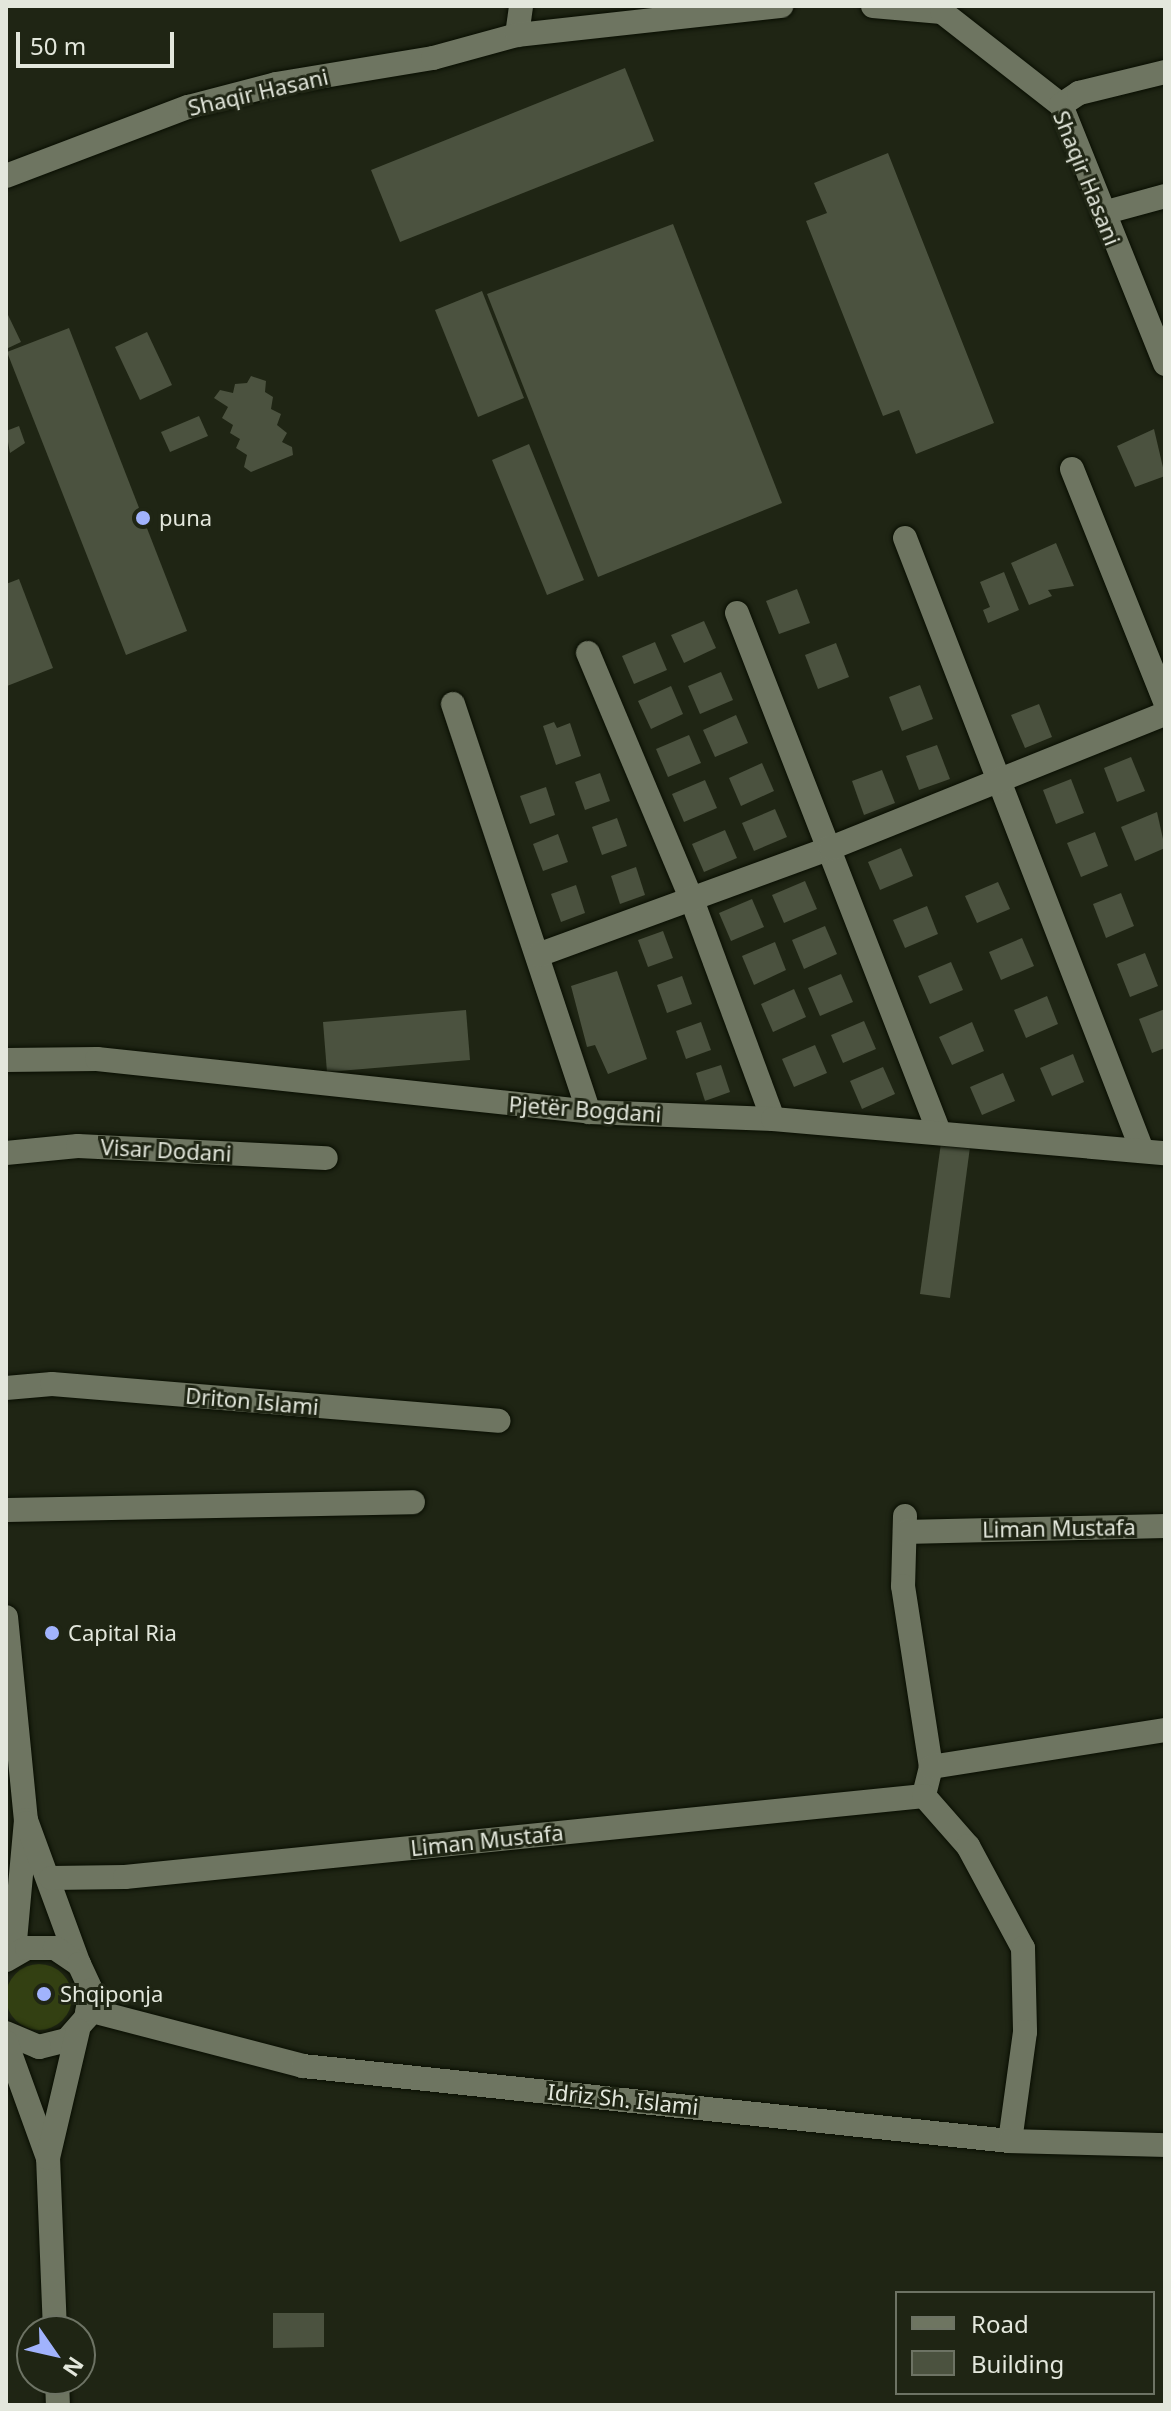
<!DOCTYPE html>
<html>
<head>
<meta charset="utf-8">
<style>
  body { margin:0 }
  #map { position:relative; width:1171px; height:2411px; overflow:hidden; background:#1f2514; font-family:"Noto Sans",sans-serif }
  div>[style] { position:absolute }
  .green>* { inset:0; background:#334012 }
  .round { border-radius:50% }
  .building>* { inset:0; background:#4b523f }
  .roads { filter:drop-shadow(0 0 2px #090e02) drop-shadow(0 0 2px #090e02) }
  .minor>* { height:24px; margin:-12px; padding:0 12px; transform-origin:12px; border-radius:12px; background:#6e7561 }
  .dots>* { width:22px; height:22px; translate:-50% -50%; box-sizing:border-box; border:4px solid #1f2514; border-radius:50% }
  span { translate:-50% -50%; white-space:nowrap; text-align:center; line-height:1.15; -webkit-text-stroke:6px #1f2514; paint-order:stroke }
  .street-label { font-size:22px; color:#e3e7dc }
  .poi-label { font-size:22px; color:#e3e7dc }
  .left { translate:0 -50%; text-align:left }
  .frame { position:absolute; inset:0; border:8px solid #e3e7dc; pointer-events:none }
  .legend { position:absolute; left:895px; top:2291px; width:260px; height:104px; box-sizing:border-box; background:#1f2514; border:2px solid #6d7364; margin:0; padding:10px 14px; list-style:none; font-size:24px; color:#e3e7dc }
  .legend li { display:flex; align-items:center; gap:16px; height:40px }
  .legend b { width:40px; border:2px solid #6d7364 }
  .north { position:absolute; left:16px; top:2315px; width:80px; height:80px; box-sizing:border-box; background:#1f2514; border:2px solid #6d7364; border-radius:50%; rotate:124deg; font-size:22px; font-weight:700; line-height:32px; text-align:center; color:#e3e7dc }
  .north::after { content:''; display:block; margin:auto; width:28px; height:36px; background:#a1b3fd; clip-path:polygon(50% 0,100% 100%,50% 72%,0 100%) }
  .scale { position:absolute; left:16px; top:32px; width:158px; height:36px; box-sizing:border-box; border:4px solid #e3e7dc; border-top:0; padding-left:10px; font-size:24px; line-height:28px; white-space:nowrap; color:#e3e7dc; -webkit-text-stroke:6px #1f2514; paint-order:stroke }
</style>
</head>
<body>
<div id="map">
  <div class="green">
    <div class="round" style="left:6px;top:1964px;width:66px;height:66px"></div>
  </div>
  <div class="building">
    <div style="clip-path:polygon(625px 68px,654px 141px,400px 242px,371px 170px)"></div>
    <div style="clip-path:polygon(888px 153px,994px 423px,916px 454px,899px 410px,883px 416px,806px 221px,827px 213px,814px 183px)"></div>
    <div style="clip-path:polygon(673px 224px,782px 503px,598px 577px,487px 294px)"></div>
    <div style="clip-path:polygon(482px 291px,524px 398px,478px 417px,435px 310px)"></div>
    <div style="clip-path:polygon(8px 315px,21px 342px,6px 349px,6px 316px)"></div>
    <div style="clip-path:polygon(69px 328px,187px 631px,126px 655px,7px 352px)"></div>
    <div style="clip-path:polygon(147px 332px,172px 385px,140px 400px,115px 347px)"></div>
    <div style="clip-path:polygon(251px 376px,266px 381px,265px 392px,273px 397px,271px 409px,281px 414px,277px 425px,287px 433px,282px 442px,292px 447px,293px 455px,251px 472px,244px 467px,247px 455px,236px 448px,240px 439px,230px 433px,233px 425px,222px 418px,228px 407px,214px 398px,220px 390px,233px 393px,235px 384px,247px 383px)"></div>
    <div style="clip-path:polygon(199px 416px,208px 436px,170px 452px,161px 432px)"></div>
    <div style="clip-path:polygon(19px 426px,25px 443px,10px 453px,6px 431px)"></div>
    <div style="clip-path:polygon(1154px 429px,1165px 476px,1135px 487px,1117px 446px)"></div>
    <div style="clip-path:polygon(529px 444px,584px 580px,547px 595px,492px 460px)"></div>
    <div style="clip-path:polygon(1056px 543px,1074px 586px,1048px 590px,1052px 596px,1029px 605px,1011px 563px)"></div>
    <div style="clip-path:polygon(1004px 572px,1019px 610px,988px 623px,983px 610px,990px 607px,980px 582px)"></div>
    <div style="clip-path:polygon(19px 579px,53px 668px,7px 686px,6px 584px)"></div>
    <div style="clip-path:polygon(797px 589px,810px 623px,779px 634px,766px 601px)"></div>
    <div style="clip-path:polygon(704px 621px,716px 648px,684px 663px,671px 635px)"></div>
    <div style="clip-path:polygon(655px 642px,667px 670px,634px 684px,622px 656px)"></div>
    <div style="clip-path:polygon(836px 643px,849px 677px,818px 689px,805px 655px)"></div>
    <div style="clip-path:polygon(721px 672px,733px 700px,700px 714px,688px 686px)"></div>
    <div style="clip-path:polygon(920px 685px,933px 719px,902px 731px,889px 697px)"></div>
    <div style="clip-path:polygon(671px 686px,683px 714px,651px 729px,638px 701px)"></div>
    <div style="clip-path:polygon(1039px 704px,1052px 737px,1025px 748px,1011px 715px)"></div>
    <div style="clip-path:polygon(736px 715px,748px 743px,715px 757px,703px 730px)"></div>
    <div style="clip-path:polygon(554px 722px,557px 728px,570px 723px,581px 756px,556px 765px,543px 726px)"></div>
    <div style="clip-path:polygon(689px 735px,701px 763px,668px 777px,656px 749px)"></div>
    <div style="clip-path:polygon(937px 745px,950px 779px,919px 790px,906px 756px)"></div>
    <div style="clip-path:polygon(1131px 757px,1145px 791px,1117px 802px,1104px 768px)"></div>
    <div style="clip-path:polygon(762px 763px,774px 791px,741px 806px,729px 778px)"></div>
    <div style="clip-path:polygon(882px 770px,895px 803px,864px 815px,852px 781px)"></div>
    <div style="clip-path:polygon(600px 773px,610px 801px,585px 810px,575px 782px)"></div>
    <div style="clip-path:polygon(1071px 779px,1084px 813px,1056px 824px,1043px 790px)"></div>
    <div style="clip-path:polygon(705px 780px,717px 808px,684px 822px,672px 794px)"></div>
    <div style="clip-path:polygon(546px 787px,555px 815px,530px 824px,520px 796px)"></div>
    <div style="clip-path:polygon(775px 809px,787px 837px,754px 851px,742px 823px)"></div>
    <div style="clip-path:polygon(1157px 812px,1165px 848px,1135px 861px,1121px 827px)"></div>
    <div style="clip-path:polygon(617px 818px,627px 846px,602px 855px,592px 827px)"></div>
    <div style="clip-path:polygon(725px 830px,737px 858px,704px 872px,692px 844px)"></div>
    <div style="clip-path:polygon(1095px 832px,1108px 866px,1081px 877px,1067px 843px)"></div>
    <div style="clip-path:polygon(558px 834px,568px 862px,543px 871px,533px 844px)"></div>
    <div style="clip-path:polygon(901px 848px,913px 876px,880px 890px,868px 862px)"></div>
    <div style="clip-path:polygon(636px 867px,645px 895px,620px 904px,611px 876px)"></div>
    <div style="clip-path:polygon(805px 881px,817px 909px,784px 923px,772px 895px)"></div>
    <div style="clip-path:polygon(998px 882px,1010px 909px,977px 923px,965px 896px)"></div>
    <div style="clip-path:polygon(576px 885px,585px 913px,561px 922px,551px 894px)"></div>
    <div style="clip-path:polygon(1121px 893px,1134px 926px,1106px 938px,1093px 904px)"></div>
    <div style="clip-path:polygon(752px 899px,764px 927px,731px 941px,719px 913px)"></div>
    <div style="clip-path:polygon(927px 906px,938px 934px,905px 948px,893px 920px)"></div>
    <div style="clip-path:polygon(825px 926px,837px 954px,804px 969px,792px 940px)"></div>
    <div style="clip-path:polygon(663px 931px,673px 958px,648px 967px,638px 940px)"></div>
    <div style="clip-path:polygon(1022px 938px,1034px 966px,1001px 980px,989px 952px)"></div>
    <div style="clip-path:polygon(775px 942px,786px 970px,754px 985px,742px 956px)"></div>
    <div style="clip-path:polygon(1145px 953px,1158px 986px,1130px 997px,1117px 964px)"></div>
    <div style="clip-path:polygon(951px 962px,963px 990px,930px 1004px,918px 976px)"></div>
    <div style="clip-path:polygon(617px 971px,647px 1059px,608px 1074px,595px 1045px,587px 1047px,571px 986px)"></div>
    <div style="clip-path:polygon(841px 974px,853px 1002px,820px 1016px,808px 988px)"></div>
    <div style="clip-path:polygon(682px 976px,692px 1004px,667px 1013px,657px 985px)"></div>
    <div style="clip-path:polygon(794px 989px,806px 1017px,773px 1032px,761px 1004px)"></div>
    <div style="clip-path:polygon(1047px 996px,1058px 1024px,1026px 1038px,1014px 1010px)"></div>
    <div style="clip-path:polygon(1165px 1009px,1165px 1048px,1152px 1053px,1139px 1019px)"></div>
    <div style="clip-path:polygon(466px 1010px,470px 1060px,327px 1072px,323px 1022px)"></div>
    <div style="clip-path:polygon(864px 1021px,876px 1049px,843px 1063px,831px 1035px)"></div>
    <div style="clip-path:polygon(701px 1022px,711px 1050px,686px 1059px,676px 1031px)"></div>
    <div style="clip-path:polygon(972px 1022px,984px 1051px,952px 1065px,939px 1037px)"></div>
    <div style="clip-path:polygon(815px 1045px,827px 1073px,794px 1087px,782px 1059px)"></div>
    <div style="clip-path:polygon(1073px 1054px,1084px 1082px,1052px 1096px,1040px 1068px)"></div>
    <div style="clip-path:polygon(721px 1065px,730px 1092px,705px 1101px,696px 1073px)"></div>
    <div style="clip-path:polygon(883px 1067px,895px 1094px,862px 1109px,850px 1081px)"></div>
    <div style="clip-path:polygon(1003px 1073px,1015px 1101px,982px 1115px,970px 1087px)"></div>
    <div style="clip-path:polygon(941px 1143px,970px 1147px,950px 1298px,920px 1294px)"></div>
    <div style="clip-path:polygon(273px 2313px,324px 2313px,324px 2347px,273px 2348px)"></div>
  </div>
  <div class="roads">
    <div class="minor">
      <div style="left:873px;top:6px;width:69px;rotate:5deg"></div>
      <div style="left:942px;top:12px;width:151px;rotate:38deg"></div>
      <div style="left:1061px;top:105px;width:279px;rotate:68.1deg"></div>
      <div style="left:517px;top:35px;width:29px;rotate:-82deg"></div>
      <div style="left:1061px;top:105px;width:22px;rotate:-34deg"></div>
      <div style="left:1079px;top:93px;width:89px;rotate:-13.7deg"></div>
      <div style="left:6px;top:176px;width:195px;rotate:-20.8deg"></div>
      <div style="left:188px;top:107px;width:91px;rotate:-14.6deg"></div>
      <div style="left:276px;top:84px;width:159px;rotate:-9.4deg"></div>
      <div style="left:433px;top:58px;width:87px;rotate:-15.3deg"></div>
      <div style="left:517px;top:35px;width:266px;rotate:-6.3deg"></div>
      <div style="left:1103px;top:213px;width:64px;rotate:-15.3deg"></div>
      <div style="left:1072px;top:469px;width:251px;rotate:68.2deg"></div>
      <div style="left:905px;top:538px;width:656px;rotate:68.83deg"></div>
      <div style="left:737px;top:613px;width:557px;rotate:68.73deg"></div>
      <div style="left:588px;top:653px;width:268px;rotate:67.2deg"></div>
      <div style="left:692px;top:900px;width:233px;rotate:69.7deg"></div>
      <div style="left:453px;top:704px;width:430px;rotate:71.6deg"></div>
      <div style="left:538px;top:955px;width:312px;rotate:-20.1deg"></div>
      <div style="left:831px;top:848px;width:360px;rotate:-21.9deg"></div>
      <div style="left:6px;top:1060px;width:91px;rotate:-0.6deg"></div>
      <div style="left:97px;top:1059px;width:495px;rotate:6.1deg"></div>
      <div style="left:589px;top:1112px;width:184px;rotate:2.2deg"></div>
      <div style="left:773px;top:1119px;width:393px;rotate:5deg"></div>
      <div style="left:6px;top:1153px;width:72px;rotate:-5.6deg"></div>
      <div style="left:78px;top:1146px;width:248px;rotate:2.8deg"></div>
      <div style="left:6px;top:1388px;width:46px;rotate:-5deg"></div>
      <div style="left:52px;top:1384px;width:448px;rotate:4.7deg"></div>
      <div style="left:6px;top:1510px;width:407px;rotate:-1.1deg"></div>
      <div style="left:905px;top:1516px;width:70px;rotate:91.6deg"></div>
      <div style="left:903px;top:1586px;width:183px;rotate:81.2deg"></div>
      <div style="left:931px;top:1767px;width:30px;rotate:104deg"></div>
      <div style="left:905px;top:1532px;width:260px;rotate:-1.3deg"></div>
      <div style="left:6px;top:1617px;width:204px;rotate:84.4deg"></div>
      <div style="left:26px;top:1820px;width:134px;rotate:95.2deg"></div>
      <div style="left:931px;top:1767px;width:237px;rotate:-9deg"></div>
      <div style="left:27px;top:1823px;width:150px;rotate:69.8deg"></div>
      <div style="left:51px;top:1878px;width:74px;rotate:-0.8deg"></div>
      <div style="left:125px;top:1877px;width:803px;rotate:-5.79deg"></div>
      <div style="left:924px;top:1796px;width:67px;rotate:48.7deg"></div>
      <div style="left:968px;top:1846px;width:116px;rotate:61.7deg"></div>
      <div style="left:1023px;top:1948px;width:84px;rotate:88.6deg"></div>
      <div style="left:1025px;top:2032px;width:110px;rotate:97.8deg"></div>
      <div style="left:6px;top:1960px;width:24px;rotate:-30deg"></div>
      <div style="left:27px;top:1948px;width:28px"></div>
      <div style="left:55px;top:1948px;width:29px;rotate:34deg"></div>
      <div style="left:79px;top:1964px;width:29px;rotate:65deg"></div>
      <div style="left:91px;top:1990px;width:28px;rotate:100deg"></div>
      <div style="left:86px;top:2018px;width:29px;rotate:131deg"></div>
      <div style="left:67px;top:2040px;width:29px;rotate:166deg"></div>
      <div style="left:39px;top:2047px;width:36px;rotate:-157deg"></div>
      <div style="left:88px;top:2010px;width:222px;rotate:14.6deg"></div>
      <div style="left:303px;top:2066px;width:711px;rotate:6.06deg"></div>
      <div style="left:1010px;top:2141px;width:155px;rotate:1.5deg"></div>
      <div style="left:6px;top:2042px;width:123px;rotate:70.1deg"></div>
      <div style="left:55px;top:2331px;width:173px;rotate:-92.3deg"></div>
      <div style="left:48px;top:2158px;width:131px;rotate:-76.8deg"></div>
      <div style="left:57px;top:2379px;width:26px;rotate:88deg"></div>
    </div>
  </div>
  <div class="dots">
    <div style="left:143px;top:518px;background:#a1b3fd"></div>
    <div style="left:52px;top:1633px;background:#a1b3fd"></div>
    <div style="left:44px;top:1994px;background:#a1b3fd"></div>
  </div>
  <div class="street-label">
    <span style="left:258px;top:92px;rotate:-13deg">Shaqir Hasani</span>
    <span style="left:1087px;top:178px;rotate:68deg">Shaqir Hasani</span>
    <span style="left:585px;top:1109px;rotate:4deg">Pjetër Bogdani</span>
    <span style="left:166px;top:1150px;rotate:3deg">Visar Dodani</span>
    <span style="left:252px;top:1401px;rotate:5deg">Driton Islami</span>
    <span style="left:1059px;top:1528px;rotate:-1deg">Liman Mustafa</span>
    <span style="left:487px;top:1840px;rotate:-6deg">Liman Mustafa</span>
    <span style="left:623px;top:2099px;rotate:6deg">Idriz Sh. Islami</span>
  </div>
  <div class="poi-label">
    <span class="left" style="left:159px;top:518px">puna</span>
    <span class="left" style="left:68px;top:1633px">Capital Ria</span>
    <span class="left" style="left:60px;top:1994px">Shqiponja</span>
  </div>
  <div class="frame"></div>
  <ul class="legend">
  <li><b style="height:10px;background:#6e7561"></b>Road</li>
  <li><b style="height:22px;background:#4b523f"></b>Building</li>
  </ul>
  <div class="north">N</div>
  <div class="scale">50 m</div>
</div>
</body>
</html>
